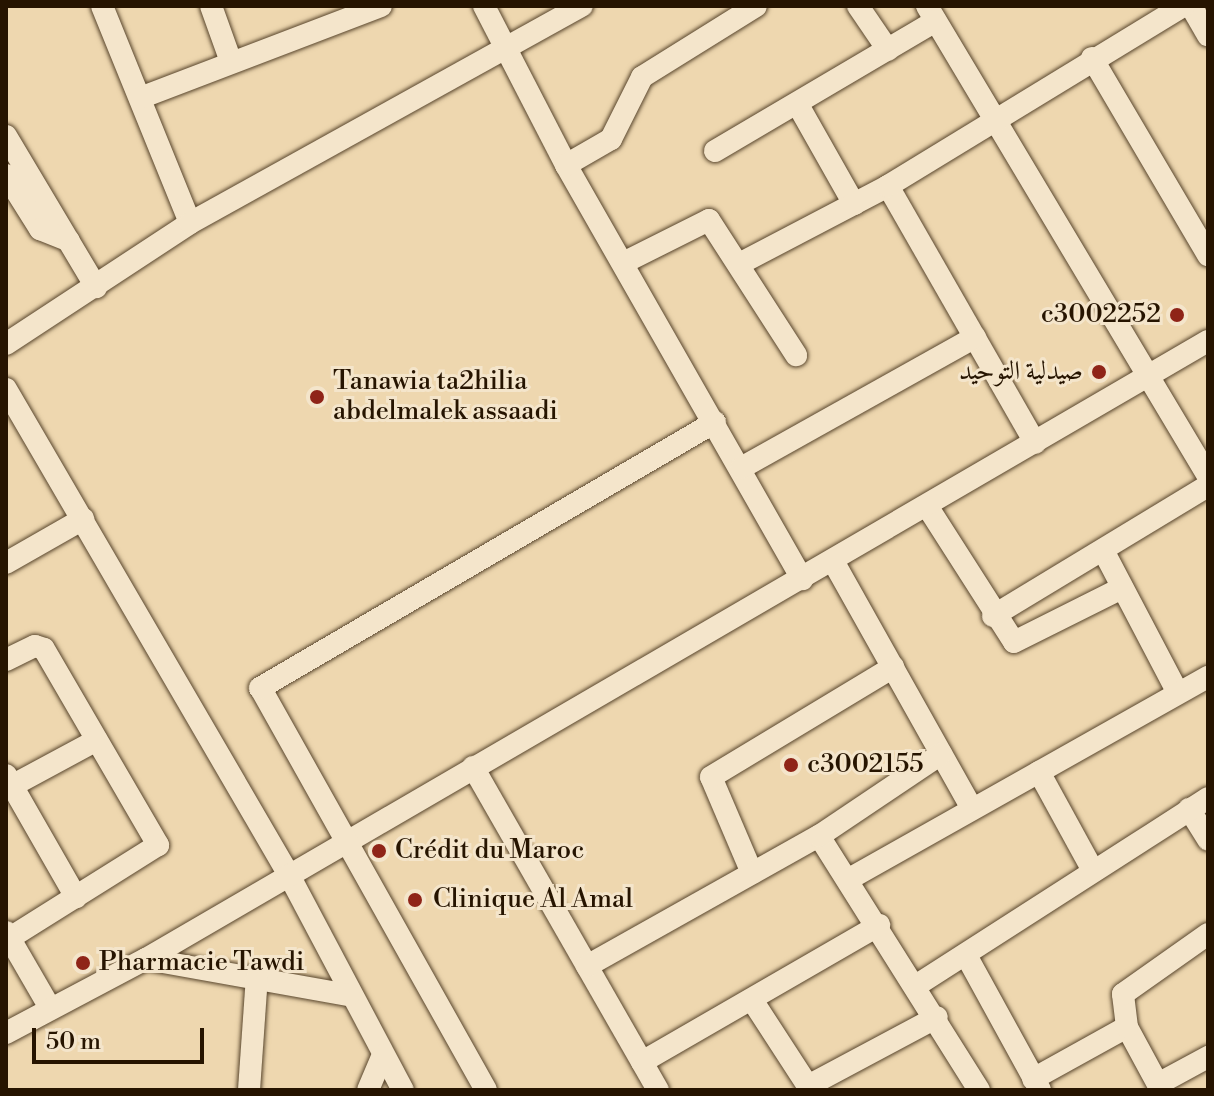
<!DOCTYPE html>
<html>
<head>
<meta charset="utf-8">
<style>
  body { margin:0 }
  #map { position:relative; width:1214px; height:1096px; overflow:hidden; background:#eed7af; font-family:"Libre Bodoni",Amiri,serif }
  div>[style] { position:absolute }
  .roads { filter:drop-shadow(0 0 2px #58452c) drop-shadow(0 0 2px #58452c) }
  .minor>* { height:22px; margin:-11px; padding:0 11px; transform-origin:11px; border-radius:11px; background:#f4e5cb }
  .dots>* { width:22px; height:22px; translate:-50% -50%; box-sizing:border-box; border:4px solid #f4e5cb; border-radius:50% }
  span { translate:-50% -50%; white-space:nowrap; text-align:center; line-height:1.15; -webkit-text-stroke:6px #f4e5cb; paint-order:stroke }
  .poi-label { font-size:26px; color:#261400 }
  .right { translate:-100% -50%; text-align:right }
  .left { translate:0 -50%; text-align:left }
  .frame { position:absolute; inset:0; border:8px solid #261400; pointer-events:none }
  .scale { position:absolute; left:32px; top:1028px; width:172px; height:36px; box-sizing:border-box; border:4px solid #261400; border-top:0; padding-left:10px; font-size:24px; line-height:28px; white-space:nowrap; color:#261400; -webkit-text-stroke:6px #f4e5cb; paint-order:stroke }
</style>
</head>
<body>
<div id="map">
  <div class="roads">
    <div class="minor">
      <div style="left:102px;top:6px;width:234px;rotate:67.9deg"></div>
      <div style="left:211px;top:6px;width:59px;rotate:70.3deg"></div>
      <div style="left:484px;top:6px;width:179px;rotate:62.7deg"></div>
      <div style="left:566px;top:165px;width:477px;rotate:60.3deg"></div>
      <div style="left:858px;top:6px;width:53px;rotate:55.7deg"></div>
      <div style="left:927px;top:6px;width:548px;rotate:59.13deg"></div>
      <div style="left:1191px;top:6px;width:34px;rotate:60deg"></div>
      <div style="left:1092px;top:58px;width:229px;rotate:59.5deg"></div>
      <div style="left:140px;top:98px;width:258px;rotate:-20.9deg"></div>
      <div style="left:798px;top:105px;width:114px;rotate:60.5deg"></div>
      <div style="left:6px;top:136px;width:176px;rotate:59.2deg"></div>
      <div style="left:715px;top:151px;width:256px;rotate:-30.5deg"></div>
      <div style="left:566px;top:165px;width:52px;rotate:-30deg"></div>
      <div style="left:611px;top:139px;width:69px;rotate:-63.4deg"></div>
      <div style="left:642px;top:77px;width:134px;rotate:-31.9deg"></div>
      <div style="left:6px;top:175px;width:64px;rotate:57.8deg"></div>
      <div style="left:40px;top:229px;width:31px;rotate:22deg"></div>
      <div style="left:888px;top:186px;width:296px;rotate:60.2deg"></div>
      <div style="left:623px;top:263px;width:96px;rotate:-26.6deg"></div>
      <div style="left:709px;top:220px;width:161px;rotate:57.2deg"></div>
      <div style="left:741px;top:263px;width:166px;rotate:-27.6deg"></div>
      <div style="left:888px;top:186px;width:346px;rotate:-31.4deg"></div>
      <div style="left:6px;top:344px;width:220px;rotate:-33.3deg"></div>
      <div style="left:190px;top:223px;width:448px;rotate:-29deg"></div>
      <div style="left:6px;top:389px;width:562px;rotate:59.79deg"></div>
      <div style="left:289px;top:875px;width:243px;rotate:62.1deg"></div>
      <div style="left:741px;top:468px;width:268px;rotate:-29.2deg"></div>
      <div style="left:927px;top:506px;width:161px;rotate:57.4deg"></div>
      <div style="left:1014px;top:642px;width:121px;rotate:-26.6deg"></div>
      <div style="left:1104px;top:552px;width:159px;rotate:62.3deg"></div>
      <div style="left:833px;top:561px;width:284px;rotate:60.7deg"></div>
      <div style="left:6px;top:563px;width:89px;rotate:-29.7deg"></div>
      <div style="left:993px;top:616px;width:251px;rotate:-31.2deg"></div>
      <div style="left:6px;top:660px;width:32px;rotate:-26deg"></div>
      <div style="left:35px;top:646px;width:9px;rotate:18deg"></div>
      <div style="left:44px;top:649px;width:227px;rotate:59.8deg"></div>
      <div style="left:158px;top:845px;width:175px;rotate:147.9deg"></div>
      <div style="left:473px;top:767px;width:372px;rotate:60.2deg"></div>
      <div style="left:1039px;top:772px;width:108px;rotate:61.3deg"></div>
      <div style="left:6px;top:775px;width:141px;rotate:60.2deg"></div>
      <div style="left:6px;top:789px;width:103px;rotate:-28.3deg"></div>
      <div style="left:1189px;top:809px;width:36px;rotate:58deg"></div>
      <div style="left:819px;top:836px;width:300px;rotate:57.8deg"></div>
      <div style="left:752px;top:873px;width:104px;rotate:-113.1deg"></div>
      <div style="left:711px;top:777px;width:213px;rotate:-31.1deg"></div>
      <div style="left:849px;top:879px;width:412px;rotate:-29.4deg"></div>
      <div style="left:6px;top:932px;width:88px;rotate:59.9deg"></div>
      <div style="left:967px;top:957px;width:152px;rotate:61.2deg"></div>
      <div style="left:146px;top:959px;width:206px;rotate:10.1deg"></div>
      <div style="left:587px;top:966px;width:266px;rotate:-29.3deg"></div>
      <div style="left:819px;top:836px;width:147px;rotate:-33.9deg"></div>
      <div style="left:917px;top:985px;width:346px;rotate:-32.7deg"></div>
      <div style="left:754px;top:1003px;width:99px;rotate:57deg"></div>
      <div style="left:808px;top:1086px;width:146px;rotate:-28.1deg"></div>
      <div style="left:6px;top:1033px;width:158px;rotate:-27.9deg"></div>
      <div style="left:146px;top:959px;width:1229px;rotate:-30.2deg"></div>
      <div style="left:642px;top:1062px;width:274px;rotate:-30deg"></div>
      <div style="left:1033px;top:1079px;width:107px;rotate:-29deg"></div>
      <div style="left:1158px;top:1084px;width:57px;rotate:-28.4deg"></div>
      <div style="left:249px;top:1090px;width:113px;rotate:-86deg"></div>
      <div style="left:368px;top:1090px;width:38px;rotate:-67deg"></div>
      <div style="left:486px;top:1090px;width:461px;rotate:-119.3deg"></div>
      <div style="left:260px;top:688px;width:527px;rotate:-30.31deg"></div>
      <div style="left:1161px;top:1090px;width:72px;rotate:-118.4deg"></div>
      <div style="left:1127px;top:1027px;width:33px;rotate:-97deg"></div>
      <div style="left:1123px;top:994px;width:104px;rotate:-35.2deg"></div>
    </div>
  </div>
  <div class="dots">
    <div style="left:1177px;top:315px;background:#8f2418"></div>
    <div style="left:1099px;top:372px;background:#8f2418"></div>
    <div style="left:317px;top:397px;background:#8f2418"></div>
    <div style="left:791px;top:765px;background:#8f2418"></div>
    <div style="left:379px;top:851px;background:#8f2418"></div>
    <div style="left:415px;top:900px;background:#8f2418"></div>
    <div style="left:83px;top:963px;background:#8f2418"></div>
  </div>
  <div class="poi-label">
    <span class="right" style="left:1161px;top:315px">c3002252</span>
    <span class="right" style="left:1083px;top:372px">صيدلية التوحيد</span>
    <span class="left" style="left:333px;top:397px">Tanawia ta2hilia<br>abdelmalek assaadi</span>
    <span class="left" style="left:807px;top:765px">c3002155</span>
    <span class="left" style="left:395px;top:851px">Crédit du Maroc</span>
    <span class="left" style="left:433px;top:900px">Clinique Al Amal</span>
    <span class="left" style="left:99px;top:963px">Pharmacie Tawdi</span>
  </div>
  <div class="frame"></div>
  <div class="scale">50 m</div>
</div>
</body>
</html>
